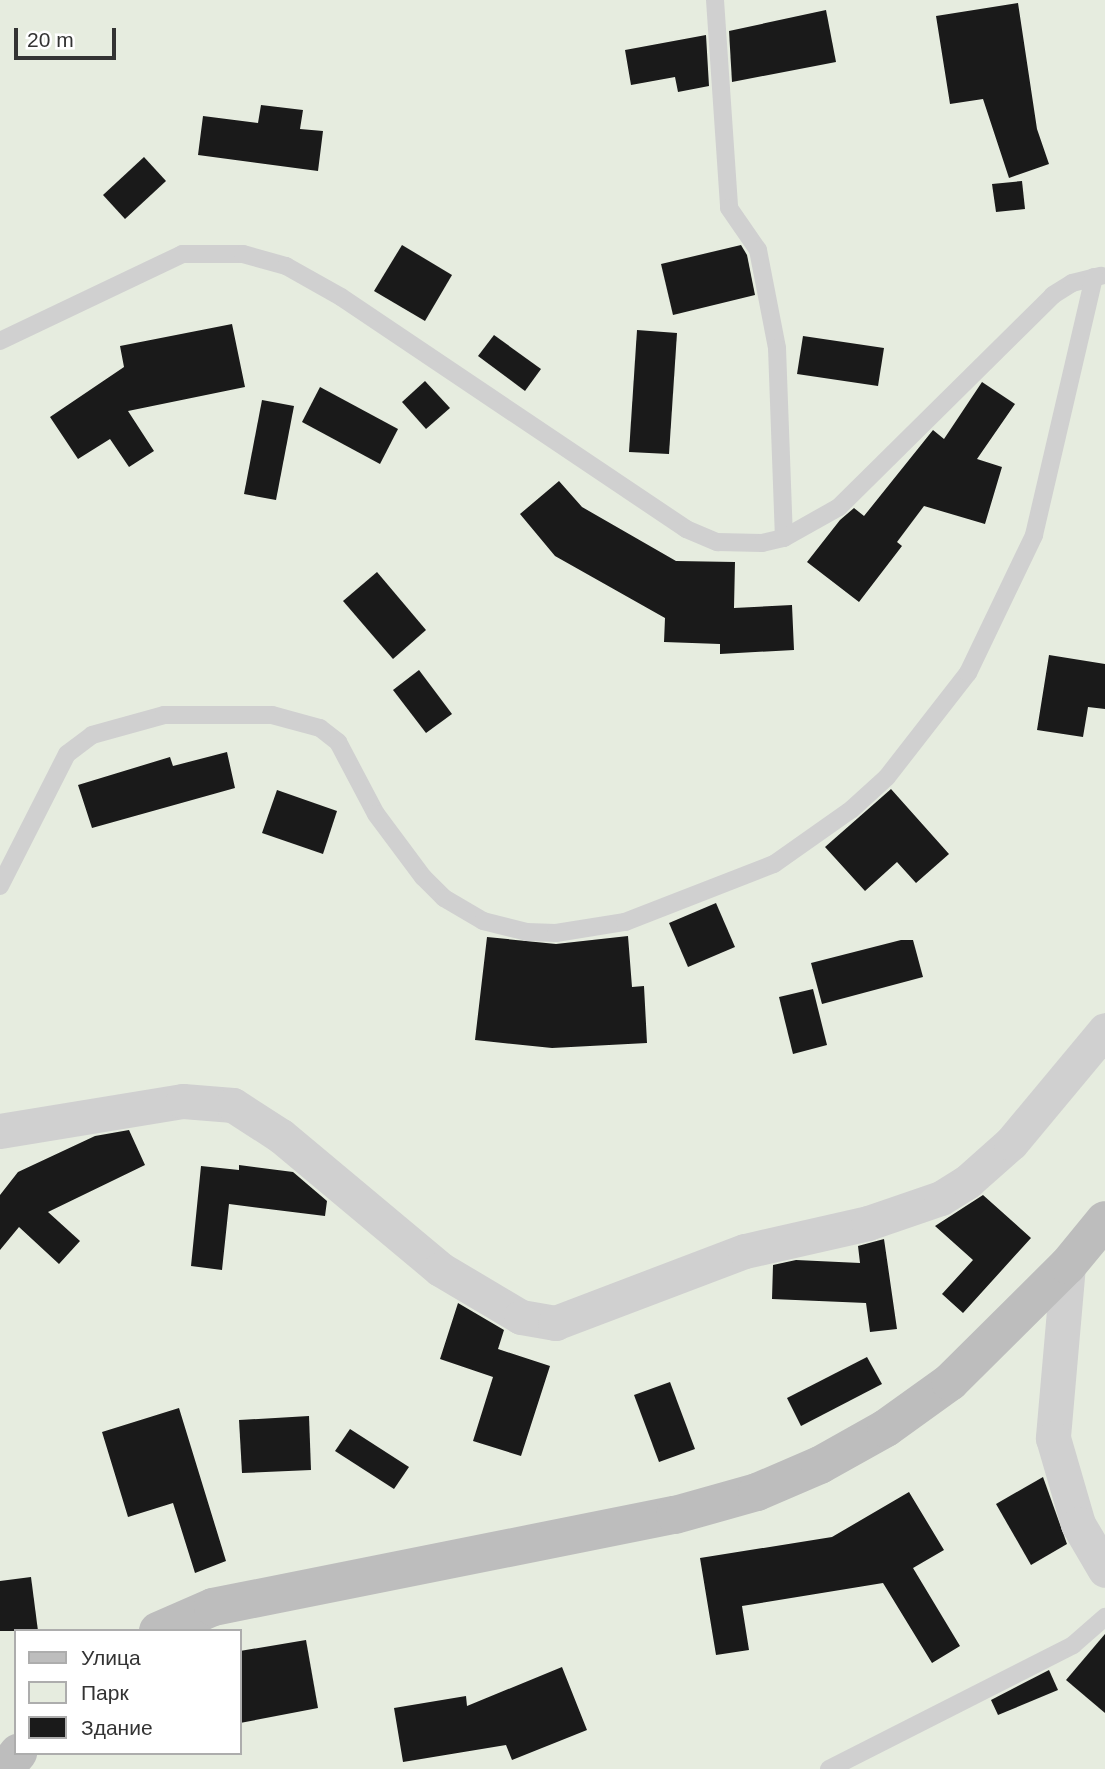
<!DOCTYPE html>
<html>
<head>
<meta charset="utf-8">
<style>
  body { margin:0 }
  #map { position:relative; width:1105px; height:1769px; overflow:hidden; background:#fff; font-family:Helvetica,sans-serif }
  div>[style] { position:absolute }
  .green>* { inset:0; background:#e6ecdf }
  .building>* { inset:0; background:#1a1a1a }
  .lane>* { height:18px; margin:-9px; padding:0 9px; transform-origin:9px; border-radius:9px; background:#d0d0d0 }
  .street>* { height:35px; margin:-17.5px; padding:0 17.5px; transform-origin:17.5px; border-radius:17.5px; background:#d0d0d0 }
  .secondary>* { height:38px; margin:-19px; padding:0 19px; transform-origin:19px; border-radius:19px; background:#bdbdbd }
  span { translate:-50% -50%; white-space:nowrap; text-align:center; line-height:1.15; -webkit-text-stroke:7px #fff; paint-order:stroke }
  .legend { position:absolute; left:14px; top:1629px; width:228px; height:126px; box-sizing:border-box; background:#fff; border:2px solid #adadad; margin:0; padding:9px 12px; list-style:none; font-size:21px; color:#333 }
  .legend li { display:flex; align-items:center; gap:14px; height:35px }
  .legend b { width:35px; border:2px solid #adadad }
  .scale { position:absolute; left:14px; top:28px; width:102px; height:32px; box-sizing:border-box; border:4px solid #333; border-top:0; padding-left:9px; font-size:21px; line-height:24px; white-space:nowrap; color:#333; -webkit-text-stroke:5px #fff; paint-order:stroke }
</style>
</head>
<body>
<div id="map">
  <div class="green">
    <div style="clip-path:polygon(evenodd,0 0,1105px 0,1105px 1534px,1100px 1560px,1105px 1565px,1105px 1769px,0 1769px,0 0,16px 1631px,240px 1631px,240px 1753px,16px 1753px,16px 1631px)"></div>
  </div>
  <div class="building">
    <div style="clip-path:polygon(1018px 3px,1037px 129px,1049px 164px,1009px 178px,983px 99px,950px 104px,936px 16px)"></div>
    <div style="clip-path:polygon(826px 10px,836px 62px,732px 82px,729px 31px)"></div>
    <div style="clip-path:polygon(706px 35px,709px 86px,678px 92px,675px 77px,631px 85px,625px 50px)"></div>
    <div style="clip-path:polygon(261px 105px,303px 110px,300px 129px,323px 131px,318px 171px,198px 155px,203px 116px,258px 123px)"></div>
    <div style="clip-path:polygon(144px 157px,166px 181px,125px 219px,103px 195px)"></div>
    <div style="clip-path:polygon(1022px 181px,1025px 209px,996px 212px,992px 184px)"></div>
    <div style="clip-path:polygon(402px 245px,452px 275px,425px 321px,374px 291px)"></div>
    <div style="clip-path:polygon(741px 245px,747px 255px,755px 295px,673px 315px,661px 264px)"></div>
    <div style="clip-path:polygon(232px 324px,245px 387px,128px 411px,154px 451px,129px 467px,110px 439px,78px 459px,50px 417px,124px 367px,120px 346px)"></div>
    <div style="clip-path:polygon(637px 330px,677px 333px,669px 454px,629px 452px)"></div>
    <div style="clip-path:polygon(494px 335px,541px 369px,525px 391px,478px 356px)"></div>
    <div style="clip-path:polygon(803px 336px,884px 348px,878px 386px,797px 374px)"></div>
    <div style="clip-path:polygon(425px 381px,450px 408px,426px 429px,402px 402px)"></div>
    <div style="clip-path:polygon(982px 382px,1015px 404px,977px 459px,1002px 467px,985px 524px,924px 506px,897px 542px,902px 546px,859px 602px,807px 562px,840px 520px,854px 508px,864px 516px,933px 430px,944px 439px)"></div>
    <div style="clip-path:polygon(320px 387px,398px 429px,380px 464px,302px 422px)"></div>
    <div style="clip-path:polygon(262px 400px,294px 406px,276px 500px,244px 494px)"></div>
    <div style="clip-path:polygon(559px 481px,582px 507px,676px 561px,735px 562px,734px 608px,792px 605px,794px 650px,720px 654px,720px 644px,664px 642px,665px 618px,555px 556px,520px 514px)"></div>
    <div style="clip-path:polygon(377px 572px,426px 630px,393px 659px,343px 601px)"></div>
    <div style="clip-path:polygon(1049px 655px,1105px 664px,1105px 709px,1088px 707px,1083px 737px,1037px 730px)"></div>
    <div style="clip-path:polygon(419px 670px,452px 714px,426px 733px,393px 690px)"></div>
    <div style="clip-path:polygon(227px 752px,235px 788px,92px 828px,78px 785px,170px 757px,173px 766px)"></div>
    <div style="clip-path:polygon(891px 789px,949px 854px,916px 883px,897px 862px,865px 891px,825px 847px)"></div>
    <div style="clip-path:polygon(277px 790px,337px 811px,323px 854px,262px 833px)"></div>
    <div style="clip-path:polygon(716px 903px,735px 947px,688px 967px,669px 923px)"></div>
    <div style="clip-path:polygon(628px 936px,632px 987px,644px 986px,647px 1043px,552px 1048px,475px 1040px,487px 937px,556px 944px)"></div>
    <div style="clip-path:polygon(901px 940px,913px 940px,923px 977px,822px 1004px,811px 963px)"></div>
    <div style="clip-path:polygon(813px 989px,827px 1045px,793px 1054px,779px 997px)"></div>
    <div style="clip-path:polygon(129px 1130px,145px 1165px,48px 1212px,80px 1241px,59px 1264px,19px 1227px,0 1250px,0 1195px,18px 1172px,95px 1136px)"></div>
    <div style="clip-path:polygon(239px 1165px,293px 1172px,327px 1201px,325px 1216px,229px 1204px,222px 1270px,191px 1266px,201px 1166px,239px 1170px)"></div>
    <div style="clip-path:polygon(983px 1195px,1031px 1238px,963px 1313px,942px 1294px,973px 1260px,935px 1226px)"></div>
    <div style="clip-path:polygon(884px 1239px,897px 1329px,870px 1332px,866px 1303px,772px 1299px,773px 1265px,796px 1260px,860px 1263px,858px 1246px)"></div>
    <div style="clip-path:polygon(458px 1303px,504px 1330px,498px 1349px,550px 1366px,521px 1456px,473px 1441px,493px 1377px,440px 1359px)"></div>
    <div style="clip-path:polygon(867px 1357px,882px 1384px,801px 1426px,787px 1398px)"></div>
    <div style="clip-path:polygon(670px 1382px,695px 1449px,659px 1462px,634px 1395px)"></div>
    <div style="clip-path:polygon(179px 1408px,226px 1561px,195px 1573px,173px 1503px,128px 1517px,102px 1432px)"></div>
    <div style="clip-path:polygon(309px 1416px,311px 1470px,242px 1473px,239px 1420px)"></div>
    <div style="clip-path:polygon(350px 1429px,409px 1467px,394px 1489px,335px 1451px)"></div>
    <div style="clip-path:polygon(1043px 1477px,1067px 1544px,1031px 1565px,996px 1504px)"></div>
    <div style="clip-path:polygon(909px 1492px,944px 1550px,913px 1568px,960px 1646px,932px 1663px,883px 1583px,742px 1606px,749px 1650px,716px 1655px,700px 1558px,832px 1537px)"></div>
    <div style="clip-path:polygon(31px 1577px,38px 1631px,0 1631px,0 1581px)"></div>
    <div style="clip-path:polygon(1105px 1634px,1105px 1713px,1066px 1680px)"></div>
    <div style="clip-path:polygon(306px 1640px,318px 1708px,240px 1723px,240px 1651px)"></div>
    <div style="clip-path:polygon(562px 1667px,587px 1730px,512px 1760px,506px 1745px,403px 1762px,394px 1708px,466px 1696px,467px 1706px)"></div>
    <div style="clip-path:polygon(1049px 1670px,1058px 1690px,998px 1715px,991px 1700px)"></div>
  </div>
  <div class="lane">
    <div style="left:715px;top:0;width:208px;rotate:86.1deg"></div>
    <div style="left:729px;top:208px;width:51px;rotate:55.4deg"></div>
    <div style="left:758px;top:250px;width:100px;rotate:79deg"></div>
    <div style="left:777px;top:348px;width:190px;rotate:87.9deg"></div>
    <div style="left:0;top:341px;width:202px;rotate:-25.5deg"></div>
    <div style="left:182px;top:254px;width:61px"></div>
    <div style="left:243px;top:254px;width:45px;rotate:15.6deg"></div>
    <div style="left:286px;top:266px;width:63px;rotate:29.4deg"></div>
    <div style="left:341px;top:297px;width:416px;rotate:33.9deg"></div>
    <div style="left:686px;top:529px;width:34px;rotate:23deg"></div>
    <div style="left:717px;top:542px;width:45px;rotate:1.3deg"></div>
    <div style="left:762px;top:543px;width:23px;rotate:-13deg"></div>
    <div style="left:784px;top:538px;width:63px;rotate:-29.4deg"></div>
    <div style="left:839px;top:507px;width:301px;rotate:-44.7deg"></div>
    <div style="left:1053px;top:295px;width:22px;rotate:-32deg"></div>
    <div style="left:1072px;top:283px;width:30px;rotate:-14deg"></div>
    <div style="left:0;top:886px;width:148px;rotate:-63.1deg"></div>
    <div style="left:67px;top:754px;width:31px;rotate:-37deg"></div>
    <div style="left:92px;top:735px;width:75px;rotate:-15.5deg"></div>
    <div style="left:164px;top:715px;width:108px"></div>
    <div style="left:272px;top:715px;width:50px;rotate:15.2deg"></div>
    <div style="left:320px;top:728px;width:23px;rotate:38deg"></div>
    <div style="left:338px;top:742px;width:81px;rotate:62.2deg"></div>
    <div style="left:376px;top:814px;width:79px;rotate:53.3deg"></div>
    <div style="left:423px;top:877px;width:30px;rotate:45deg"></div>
    <div style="left:444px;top:898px;width:45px;rotate:30.5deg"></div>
    <div style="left:483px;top:921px;width:45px;rotate:14deg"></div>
    <div style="left:527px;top:932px;width:29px;rotate:2deg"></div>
    <div style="left:556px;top:933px;width:70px;rotate:-9.1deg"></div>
    <div style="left:625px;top:922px;width:160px;rotate:-21.3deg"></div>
    <div style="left:774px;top:864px;width:95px;rotate:-35.2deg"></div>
    <div style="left:852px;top:809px;width:47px;rotate:-42.4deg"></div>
    <div style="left:887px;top:777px;width:132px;rotate:-52.1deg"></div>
    <div style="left:968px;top:673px;width:153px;rotate:-64.4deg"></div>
    <div style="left:1034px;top:535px;width:265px;rotate:-76.9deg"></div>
    <div style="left:829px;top:1769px;width:274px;rotate:-26.9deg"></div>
    <div style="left:1073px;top:1645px;width:43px;rotate:-41.2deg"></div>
  </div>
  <div class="street">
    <div style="left:0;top:1131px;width:185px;rotate:-9.3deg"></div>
    <div style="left:183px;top:1101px;width:50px;rotate:4.6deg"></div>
    <div style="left:233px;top:1105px;width:57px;rotate:32.9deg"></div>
    <div style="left:281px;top:1136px;width:207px;rotate:39.9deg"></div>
    <div style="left:440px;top:1269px;width:94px;rotate:30.7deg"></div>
    <div style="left:521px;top:1317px;width:35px;rotate:10deg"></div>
    <div style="left:555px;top:1323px;width:203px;rotate:-20.8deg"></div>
    <div style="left:745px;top:1251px;width:126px;rotate:-12.8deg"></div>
    <div style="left:868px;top:1223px;width:77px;rotate:-18.9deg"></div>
    <div style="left:941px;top:1198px;width:32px;rotate:-32deg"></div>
    <div style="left:968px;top:1181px;width:57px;rotate:-41.5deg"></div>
    <div style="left:1011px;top:1143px;width:147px;rotate:-50.2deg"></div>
    <div style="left:1068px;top:1265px;width:174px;rotate:95deg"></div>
    <div style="left:1053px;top:1438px;width:90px;rotate:73.8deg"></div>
    <div style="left:1078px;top:1524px;width:53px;rotate:59.6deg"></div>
  </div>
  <div class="secondary">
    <div style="left:158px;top:1631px;width:60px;rotate:-23.6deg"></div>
    <div style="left:213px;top:1607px;width:471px;rotate:-11.3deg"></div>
    <div style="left:675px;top:1515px;width:85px;rotate:-15.7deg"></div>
    <div style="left:757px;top:1492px;width:69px;rotate:-23.2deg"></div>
    <div style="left:820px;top:1465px;width:76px;rotate:-29.3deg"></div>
    <div style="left:886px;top:1428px;width:79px;rotate:-35.7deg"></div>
    <div style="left:950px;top:1382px;width:166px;rotate:-44.8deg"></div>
    <div style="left:1068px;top:1265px;width:58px;rotate:-50.6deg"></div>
    <div style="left:5px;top:1769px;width:21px;rotate:-51deg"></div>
  </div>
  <ul class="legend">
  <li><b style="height:9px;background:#bdbdbd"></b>Улица</li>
  <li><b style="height:19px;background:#e6ecdf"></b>Парк</li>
  <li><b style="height:19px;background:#1a1a1a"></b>Здание</li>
  </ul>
  <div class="scale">20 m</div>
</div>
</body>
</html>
